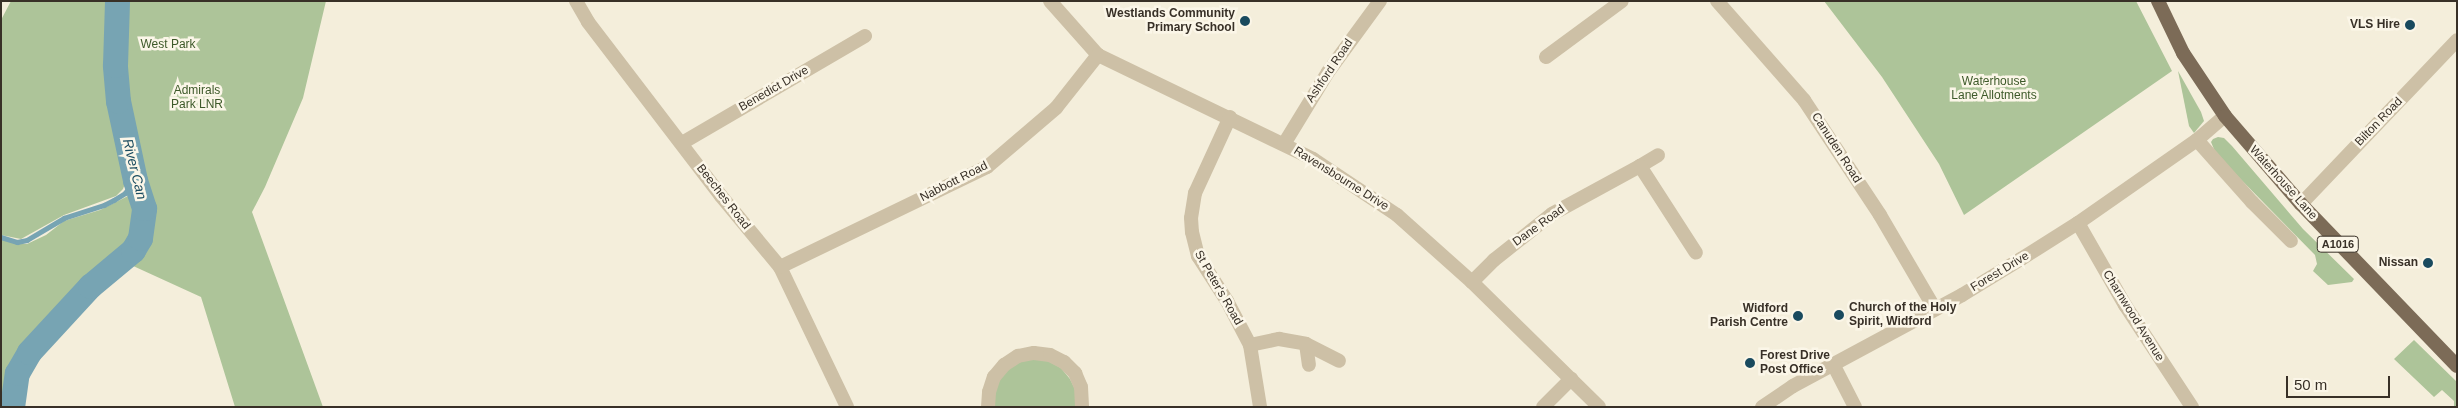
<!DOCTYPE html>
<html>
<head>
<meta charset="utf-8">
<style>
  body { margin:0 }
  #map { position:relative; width:2458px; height:408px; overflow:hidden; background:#f4eedb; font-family:Helvetica,sans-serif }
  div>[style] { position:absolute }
  .green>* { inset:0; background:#adc499 }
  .stream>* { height:4.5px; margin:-2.25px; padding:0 2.25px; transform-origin:2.25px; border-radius:2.25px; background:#77a4b3 }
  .river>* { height:25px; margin:-12.5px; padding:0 12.5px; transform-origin:12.5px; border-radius:12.5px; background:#77a4b3 }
  .minor>* { height:14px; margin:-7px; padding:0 7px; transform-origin:7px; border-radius:7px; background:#cdc0a6 }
  .primary>* { height:14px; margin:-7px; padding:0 7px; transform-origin:7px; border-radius:7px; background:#7c6b57 }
  .dots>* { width:14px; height:14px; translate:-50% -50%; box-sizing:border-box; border:2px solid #fbf6e8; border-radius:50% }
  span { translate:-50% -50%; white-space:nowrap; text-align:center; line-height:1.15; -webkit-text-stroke:5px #fbf6e8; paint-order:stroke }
  .shield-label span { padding:1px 4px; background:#fbf6e8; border:1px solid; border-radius:4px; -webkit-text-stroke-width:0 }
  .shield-label { font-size:11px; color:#383027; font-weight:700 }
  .poi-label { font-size:12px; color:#383027; font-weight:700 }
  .right { translate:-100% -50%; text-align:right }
  .left { translate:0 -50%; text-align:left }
  .park-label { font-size:12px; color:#3d5929 }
  .street-label { font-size:12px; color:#383027 }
  .water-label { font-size:14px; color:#194a5e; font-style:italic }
  .frame { position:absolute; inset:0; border:2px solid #383027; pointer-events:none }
  .scale { position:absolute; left:2286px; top:376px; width:104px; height:22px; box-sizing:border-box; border:2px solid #383027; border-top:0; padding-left:6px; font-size:15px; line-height:18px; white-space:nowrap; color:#383027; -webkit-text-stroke:4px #fbf6e8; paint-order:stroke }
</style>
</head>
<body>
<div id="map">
  <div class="green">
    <div style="clip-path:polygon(11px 1px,326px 1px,303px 98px,265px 187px,252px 212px,323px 407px,235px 407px,201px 297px,131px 265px,93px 293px,41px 349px,27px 372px,20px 407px,1px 407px,1px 239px,17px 244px,27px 244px,46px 235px,64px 221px,100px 210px,132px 194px,137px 211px,135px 229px,132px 237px,118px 252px,131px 265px,141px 257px,148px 244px,152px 211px,141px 177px,126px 181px,123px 189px,116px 196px,64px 215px,21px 239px,1px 235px,1px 20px)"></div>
    <div style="clip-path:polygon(1824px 1px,2136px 1px,2172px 71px,1964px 215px,1939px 164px,1882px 77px)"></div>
    <div style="clip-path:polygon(2178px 71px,2201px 112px,2204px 121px,2194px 133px,2189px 126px)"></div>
    <div style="clip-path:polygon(2218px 137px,2224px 138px,2232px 146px,2303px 229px,2354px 279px,2352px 282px,2328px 285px,2313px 271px,2317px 264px,2315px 255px,2216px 154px,2211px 142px,2213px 139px)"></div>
    <div style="clip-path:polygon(2414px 340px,2457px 382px,2457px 407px,2454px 407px,2454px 401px,2442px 390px,2434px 397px,2394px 359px)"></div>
    <div style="clip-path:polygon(1034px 359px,1048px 361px,1061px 368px,1070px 379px,1076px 391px,1076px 407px,994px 407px,995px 393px,999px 380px,1008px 369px,1020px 362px)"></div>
  </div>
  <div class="stream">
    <div style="left:1px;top:237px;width:17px;rotate:17deg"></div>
    <div style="left:17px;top:242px;width:10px;rotate:-11deg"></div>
    <div style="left:27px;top:240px;width:43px;rotate:-30.7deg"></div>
    <div style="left:64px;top:218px;width:42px;rotate:-18deg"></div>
    <div style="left:104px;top:205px;width:11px;rotate:-27deg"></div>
    <div style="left:114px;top:200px;width:13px;rotate:-32deg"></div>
    <div style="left:125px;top:193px;width:16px;rotate:-52deg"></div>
  </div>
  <div class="river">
    <div style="left:12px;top:407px;width:34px;rotate:-82deg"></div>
    <div style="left:17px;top:373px;width:24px;rotate:-60deg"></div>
    <div style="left:29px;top:352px;width:90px;rotate:-47.3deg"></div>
    <div style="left:90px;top:286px;width:56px;rotate:-39.9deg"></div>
    <div style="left:133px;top:250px;width:14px;rotate:-60deg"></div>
    <div style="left:140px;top:238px;width:30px;rotate:-82deg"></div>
    <div style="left:144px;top:208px;width:29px;rotate:-108deg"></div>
    <div style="left:135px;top:180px;width:81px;rotate:-102.1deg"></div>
    <div style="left:118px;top:101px;width:36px;rotate:-95deg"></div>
    <div style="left:115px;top:65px;width:64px;rotate:-88.2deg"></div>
  </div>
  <div class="minor">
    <div style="left:576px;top:1px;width:24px;rotate:60deg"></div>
    <div style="left:588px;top:22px;width:219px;rotate:52.6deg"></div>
    <div style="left:721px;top:196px;width:92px;rotate:50.3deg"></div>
    <div style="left:780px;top:267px;width:155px;rotate:64.4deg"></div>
    <div style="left:1050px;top:1px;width:72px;rotate:48.4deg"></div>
    <div style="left:1098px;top:55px;width:239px;rotate:25.8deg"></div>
    <div style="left:1313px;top:159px;width:101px;rotate:33.7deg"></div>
    <div style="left:1397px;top:215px;width:101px;rotate:41.8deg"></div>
    <div style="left:1472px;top:282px;width:178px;rotate:44.5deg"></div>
    <div style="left:1717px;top:1px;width:132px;rotate:48.7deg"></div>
    <div style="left:1804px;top:100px;width:138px;rotate:56.5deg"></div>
    <div style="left:1880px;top:215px;width:109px;rotate:59.7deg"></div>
    <div style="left:1546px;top:57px;width:94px;rotate:-36.4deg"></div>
    <div style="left:1230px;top:117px;width:84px;rotate:114.7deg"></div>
    <div style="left:1195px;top:193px;width:25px;rotate:99deg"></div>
    <div style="left:1191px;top:218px;width:14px;rotate:86deg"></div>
    <div style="left:1192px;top:232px;width:25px;rotate:76deg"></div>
    <div style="left:1198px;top:256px;width:54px;rotate:57.2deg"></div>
    <div style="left:1227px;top:301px;width:50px;rotate:62.4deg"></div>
    <div style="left:1250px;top:345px;width:63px;rotate:80.8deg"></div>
    <div style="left:2197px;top:140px;width:83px;rotate:48.4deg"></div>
    <div style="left:2252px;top:202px;width:55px;rotate:45deg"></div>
    <div style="left:682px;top:143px;width:212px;rotate:-30.3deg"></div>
    <div style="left:1284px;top:144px;width:84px;rotate:-58.6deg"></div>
    <div style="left:1328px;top:72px;width:88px;rotate:-53.8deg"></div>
    <div style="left:1640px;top:166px;width:21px;rotate:-31deg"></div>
    <div style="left:2301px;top:204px;width:226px;rotate:-46.4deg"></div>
    <div style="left:2078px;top:223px;width:95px;rotate:60.2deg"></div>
    <div style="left:2125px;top:305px;width:122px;rotate:56.7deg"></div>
    <div style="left:780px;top:267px;width:230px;rotate:-25.8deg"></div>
    <div style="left:987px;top:167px;width:91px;rotate:-40.5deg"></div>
    <div style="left:1056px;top:108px;width:68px;rotate:-51.6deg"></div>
    <div style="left:1472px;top:282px;width:31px;rotate:-45deg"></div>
    <div style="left:1494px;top:260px;width:74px;rotate:-38.4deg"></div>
    <div style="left:1552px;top:214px;width:100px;rotate:-28.6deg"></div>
    <div style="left:1640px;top:166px;width:103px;rotate:57.2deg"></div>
    <div style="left:1306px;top:344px;width:21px;rotate:82deg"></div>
    <div style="left:1250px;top:345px;width:30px;rotate:-12deg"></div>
    <div style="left:1279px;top:339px;width:27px;rotate:10deg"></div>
    <div style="left:1306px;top:344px;width:37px;rotate:27deg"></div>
    <div style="left:1833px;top:364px;width:48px;rotate:62.9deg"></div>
    <div style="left:988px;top:407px;width:15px;rotate:-86deg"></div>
    <div style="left:989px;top:392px;width:16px;rotate:-72deg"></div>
    <div style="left:994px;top:377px;width:16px;rotate:-50deg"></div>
    <div style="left:1004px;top:365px;width:17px;rotate:-33deg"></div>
    <div style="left:1018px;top:356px;width:16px;rotate:-11deg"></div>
    <div style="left:1034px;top:353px;width:16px;rotate:7deg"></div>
    <div style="left:1050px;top:355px;width:16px;rotate:27deg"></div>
    <div style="left:1064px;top:362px;width:16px;rotate:45deg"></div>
    <div style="left:1075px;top:373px;width:15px;rotate:67deg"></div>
    <div style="left:1081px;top:387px;width:20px;rotate:87deg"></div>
    <div style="left:1543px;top:407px;width:40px;rotate:-45deg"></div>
    <div style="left:1762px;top:407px;width:37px;rotate:-34deg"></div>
    <div style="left:1793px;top:386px;width:192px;rotate:-28.3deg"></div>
    <div style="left:1962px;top:295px;width:69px;rotate:-31.4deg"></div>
    <div style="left:2021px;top:259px;width:67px;rotate:-32.3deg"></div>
    <div style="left:2078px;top:223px;width:145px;rotate:-34.9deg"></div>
    <div style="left:2197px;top:140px;width:37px;rotate:-41deg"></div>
  </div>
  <div class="primary">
    <div style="left:2158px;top:1px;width:58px;rotate:64.3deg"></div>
    <div style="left:2183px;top:53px;width:76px;rotate:56.3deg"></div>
    <div style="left:2225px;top:116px;width:116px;rotate:49.2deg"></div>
    <div style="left:2301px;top:204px;width:225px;rotate:46.1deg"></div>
  </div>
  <div class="dots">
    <div style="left:1245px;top:21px;background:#194a5e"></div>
    <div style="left:2410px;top:25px;background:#194a5e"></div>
    <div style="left:2428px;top:263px;background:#194a5e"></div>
    <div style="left:1839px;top:315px;background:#194a5e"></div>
    <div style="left:1798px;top:316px;background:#194a5e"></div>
    <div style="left:1750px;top:363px;background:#194a5e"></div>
  </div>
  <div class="shield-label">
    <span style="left:2338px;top:244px">A1016</span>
  </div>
  <div class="poi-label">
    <span class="right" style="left:1235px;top:21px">Westlands Community<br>Primary School</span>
    <span class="right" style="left:2400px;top:25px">VLS Hire</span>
    <span class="right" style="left:2418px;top:263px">Nissan</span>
    <span class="left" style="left:1849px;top:315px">Church of the Holy<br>Spirit, Widford</span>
    <span class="right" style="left:1788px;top:316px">Widford<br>Parish Centre</span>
    <span class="left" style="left:1760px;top:363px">Forest Drive<br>Post Office</span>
  </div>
  <div class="park-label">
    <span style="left:168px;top:45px">West Park</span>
    <span style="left:1994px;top:89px">Waterhouse<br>Lane Allotments</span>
    <span style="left:197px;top:98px">Admirals<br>Park LNR</span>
  </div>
  <div class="street-label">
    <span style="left:1330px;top:71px;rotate:-56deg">Ashford Road</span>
    <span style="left:774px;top:89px;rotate:-30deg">Benedict Drive</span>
    <span style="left:2379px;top:122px;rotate:-46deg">Bilton Road</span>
    <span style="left:1836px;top:148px;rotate:57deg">Canuden Road</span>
    <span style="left:1341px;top:179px;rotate:32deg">Ravensbourne Drive</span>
    <span style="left:954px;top:182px;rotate:-27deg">Nabbott Road</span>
    <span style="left:2283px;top:183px;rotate:48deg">Waterhouse Lane</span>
    <span style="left:723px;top:197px;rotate:52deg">Beeches Road</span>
    <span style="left:1539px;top:226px;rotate:-36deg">Dane Road</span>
    <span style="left:2000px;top:272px;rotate:-31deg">Forest Drive</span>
    <span style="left:1218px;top:288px;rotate:60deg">St Peter's Road</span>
    <span style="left:2133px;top:316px;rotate:58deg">Charnwood Avenue</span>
  </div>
  <div class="water-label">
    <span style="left:135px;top:169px;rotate:76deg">River Can</span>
  </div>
  <div class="frame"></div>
  <div class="scale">50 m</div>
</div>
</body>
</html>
